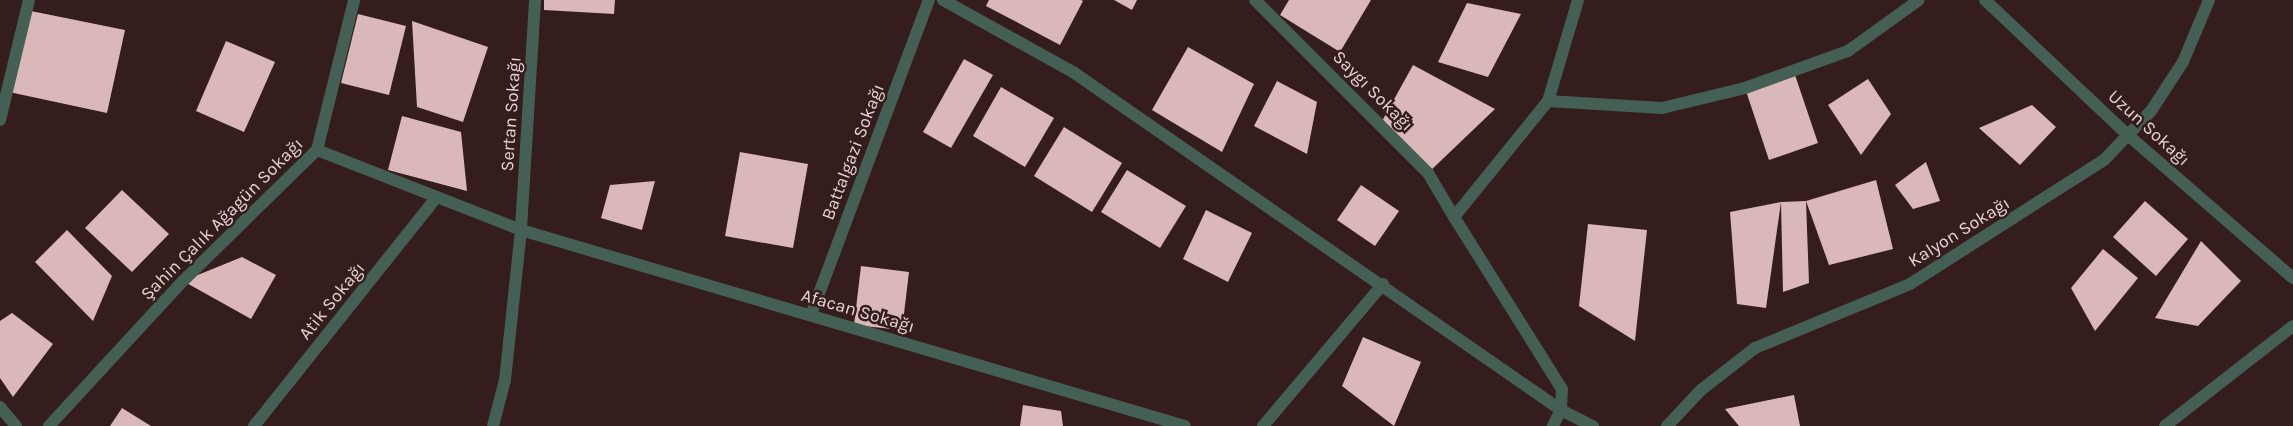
<!DOCTYPE html>
<html>
<head>
<meta charset="utf-8">
<style>
  body { margin:0 }
  #map { position:relative; width:2293px; height:426px; overflow:hidden; background:#351c1d; font-family:Karla,sans-serif }
  div>[style] { position:absolute }
  .building>* { inset:0; background:#dab7b8 }
  .minor>* { height:12px; margin:-6px; padding:0 6px; transform-origin:6px; border-radius:6px; background:#445f54 }
  span { translate:-50% -50%; white-space:nowrap; text-align:center; line-height:1.15; -webkit-text-stroke:5px #351c1d; paint-order:stroke }
  .street-label { font-size:18px; color:#e5d2d3 }
</style>
</head>
<body>
<div id="map">
  <div class="building">
    <div style="clip-path:polygon(544px 0,615px 0,614px 14px,544px 10px)"></div>
    <div style="clip-path:polygon(989px 0,1081px 0,1083px 1px,1060px 45px,986px 6px)"></div>
    <div style="clip-path:polygon(1114px 0,1137px 0,1132px 10px)"></div>
    <div style="clip-path:polygon(1289px 0,1371px 0,1340px 52px,1280px 15px)"></div>
    <div style="clip-path:polygon(1467px 3px,1521px 14px,1488px 77px,1438px 62px)"></div>
    <div style="clip-path:polygon(26px 10px,125px 30px,107px 113px,9px 92px)"></div>
    <div style="clip-path:polygon(358px 14px,406px 26px,389px 95px,341px 83px)"></div>
    <div style="clip-path:polygon(412px 21px,488px 47px,463px 122px,417px 107px)"></div>
    <div style="clip-path:polygon(226px 41px,275px 62px,244px 132px,196px 111px)"></div>
    <div style="clip-path:polygon(1188px 47px,1254px 84px,1222px 152px,1152px 110px)"></div>
    <div style="clip-path:polygon(964px 59px,993px 75px,951px 148px,923px 132px)"></div>
    <div style="clip-path:polygon(1413px 65px,1495px 109px,1428px 173px,1381px 123px)"></div>
    <div style="clip-path:polygon(1794px 72px,1818px 143px,1769px 160px,1745px 88px)"></div>
    <div style="clip-path:polygon(1868px 79px,1891px 114px,1861px 155px,1828px 105px)"></div>
    <div style="clip-path:polygon(1277px 81px,1317px 102px,1307px 154px,1254px 126px)"></div>
    <div style="clip-path:polygon(1001px 87px,1054px 118px,1025px 167px,973px 136px)"></div>
    <div style="clip-path:polygon(2032px 105px,2056px 127px,2020px 165px,1979px 128px)"></div>
    <div style="clip-path:polygon(402px 116px,461px 132px,467px 191px,388px 170px)"></div>
    <div style="clip-path:polygon(1064px 127px,1122px 163px,1092px 212px,1034px 176px)"></div>
    <div style="clip-path:polygon(740px 152px,808px 164px,793px 248px,725px 236px)"></div>
    <div style="clip-path:polygon(1926px 162px,1940px 201px,1913px 209px,1895px 185px)"></div>
    <div style="clip-path:polygon(1127px 170px,1186px 206px,1160px 248px,1101px 212px)"></div>
    <div style="clip-path:polygon(1876px 180px,1893px 249px,1829px 265px,1806px 201px)"></div>
    <div style="clip-path:polygon(655px 181px,642px 230px,601px 218px,610px 185px)"></div>
    <div style="clip-path:polygon(1361px 185px,1399px 211px,1375px 246px,1337px 220px)"></div>
    <div style="clip-path:polygon(122px 190px,169px 234px,132px 272px,85px 228px)"></div>
    <div style="clip-path:polygon(1806px 201px,1809px 283px,1783px 292px,1781px 202px)"></div>
    <div style="clip-path:polygon(2145px 201px,2188px 239px,2156px 276px,2113px 237px)"></div>
    <div style="clip-path:polygon(1781px 202px,1766px 308px,1737px 304px,1730px 212px)"></div>
    <div style="clip-path:polygon(1206px 210px,1252px 233px,1228px 282px,1183px 259px)"></div>
    <div style="clip-path:polygon(1588px 224px,1647px 230px,1635px 341px,1579px 306px)"></div>
    <div style="clip-path:polygon(67px 230px,112px 276px,93px 321px,35px 262px)"></div>
    <div style="clip-path:polygon(2201px 241px,2241px 281px,2198px 326px,2155px 318px)"></div>
    <div style="clip-path:polygon(2103px 249px,2138px 278px,2095px 331px,2071px 288px)"></div>
    <div style="clip-path:polygon(242px 257px,276px 275px,251px 319px,183px 281px)"></div>
    <div style="clip-path:polygon(861px 266px,909px 272px,902px 330px,854px 325px)"></div>
    <div style="clip-path:polygon(12px 313px,53px 344px,13px 397px,0 378px,0 321px)"></div>
    <div style="clip-path:polygon(1363px 337px,1421px 362px,1394px 426px,1342px 386px)"></div>
    <div style="clip-path:polygon(1794px 395px,1800px 426px,1739px 426px,1725px 409px)"></div>
    <div style="clip-path:polygon(1023px 405px,1061px 411px,1063px 426px,1020px 426px)"></div>
    <div style="clip-path:polygon(122px 408px,151px 426px,110px 426px)"></div>
  </div>
  <div class="minor">
    <div style="left:535px;top:0;width:230px;rotate:93.5deg"></div>
    <div style="left:521px;top:230px;width:692px;rotate:16.45deg"></div>
    <div style="left:943px;top:0;width:149px;rotate:29deg"></div>
    <div style="left:1073px;top:72px;width:594px;rotate:34.71deg"></div>
    <div style="left:1561px;top:410px;width:36px;rotate:27deg"></div>
    <div style="left:1255px;top:0;width:245px;rotate:45deg"></div>
    <div style="left:1428px;top:173px;width:51px;rotate:59.4deg"></div>
    <div style="left:1578px;top:0;width:105px;rotate:106.5deg"></div>
    <div style="left:1548px;top:101px;width:114px;rotate:3.5deg"></div>
    <div style="left:1662px;top:108px;width:85px;rotate:-13.5deg"></div>
    <div style="left:1745px;top:88px;width:109px;rotate:-19.8deg"></div>
    <div style="left:1848px;top:51px;width:87px;rotate:-35.7deg"></div>
    <div style="left:1985px;top:0;width:198px;rotate:43.4deg"></div>
    <div style="left:2129px;top:136px;width:217px;rotate:40.9deg"></div>
    <div style="left:1548px;top:101px;width:149px;rotate:129deg"></div>
    <div style="left:1454px;top:217px;width:203px;rotate:57.9deg"></div>
    <div style="left:1562px;top:389px;width:21px;rotate:93deg"></div>
    <div style="left:1561px;top:410px;width:18px;rotate:117deg"></div>
    <div style="left:0;top:120px;width:123px;rotate:-76.4deg"></div>
    <div style="left:317px;top:150px;width:219px;rotate:21.4deg"></div>
    <div style="left:521px;top:230px;width:151px;rotate:96.1deg"></div>
    <div style="left:505px;top:380px;width:48px;rotate:104.6deg"></div>
    <div style="left:811px;top:315px;width:336px;rotate:-69.5deg"></div>
    <div style="left:0;top:407px;width:25px;rotate:50deg"></div>
    <div style="left:49px;top:426px;width:197px;rotate:-47.3deg"></div>
    <div style="left:183px;top:281px;width:187px;rotate:-44.4deg"></div>
    <div style="left:317px;top:150px;width:154px;rotate:-76.1deg"></div>
    <div style="left:254px;top:426px;width:293px;rotate:-51.4deg"></div>
    <div style="left:1263px;top:426px;width:186px;rotate:-49.8deg"></div>
    <div style="left:1667px;top:426px;width:50px;rotate:-46.6deg"></div>
    <div style="left:1701px;top:390px;width:68px;rotate:-37.9deg"></div>
    <div style="left:1755px;top:348px;width:168px;rotate:-22.4deg"></div>
    <div style="left:1910px;top:284px;width:230px;rotate:-32.6deg"></div>
    <div style="left:2104px;top:160px;width:68px;rotate:-46.2deg"></div>
    <div style="left:2151px;top:111px;width:59px;rotate:-56.9deg"></div>
    <div style="left:2183px;top:62px;width:67px;rotate:-67.2deg"></div>
    <div style="left:2165px;top:426px;width:162px;rotate:-38deg"></div>
  </div>
  <div class="street-label">
    <span style="left:1373px;top:91px;rotate:45deg">Saygı Sokağı</span>
    <span style="left:511px;top:114px;rotate:-86deg">Sertan Sokağı</span>
    <span style="left:2149px;top:128px;rotate:42deg">Uzun Sokağı</span>
    <span style="left:853px;top:152px;rotate:-69deg">Battalgazi Sokağı</span>
    <span style="left:222px;top:219px;rotate:-45deg">Şahin Çalık Ağagün Sokağı</span>
    <span style="left:1959px;top:232px;rotate:-32deg">Kalyon Sokağı</span>
    <span style="left:332px;top:301px;rotate:-51deg">Atik Sokağı</span>
    <span style="left:858px;top:311px;rotate:16deg">Afacan Sokağı</span>
  </div>
</div>
</body>
</html>
